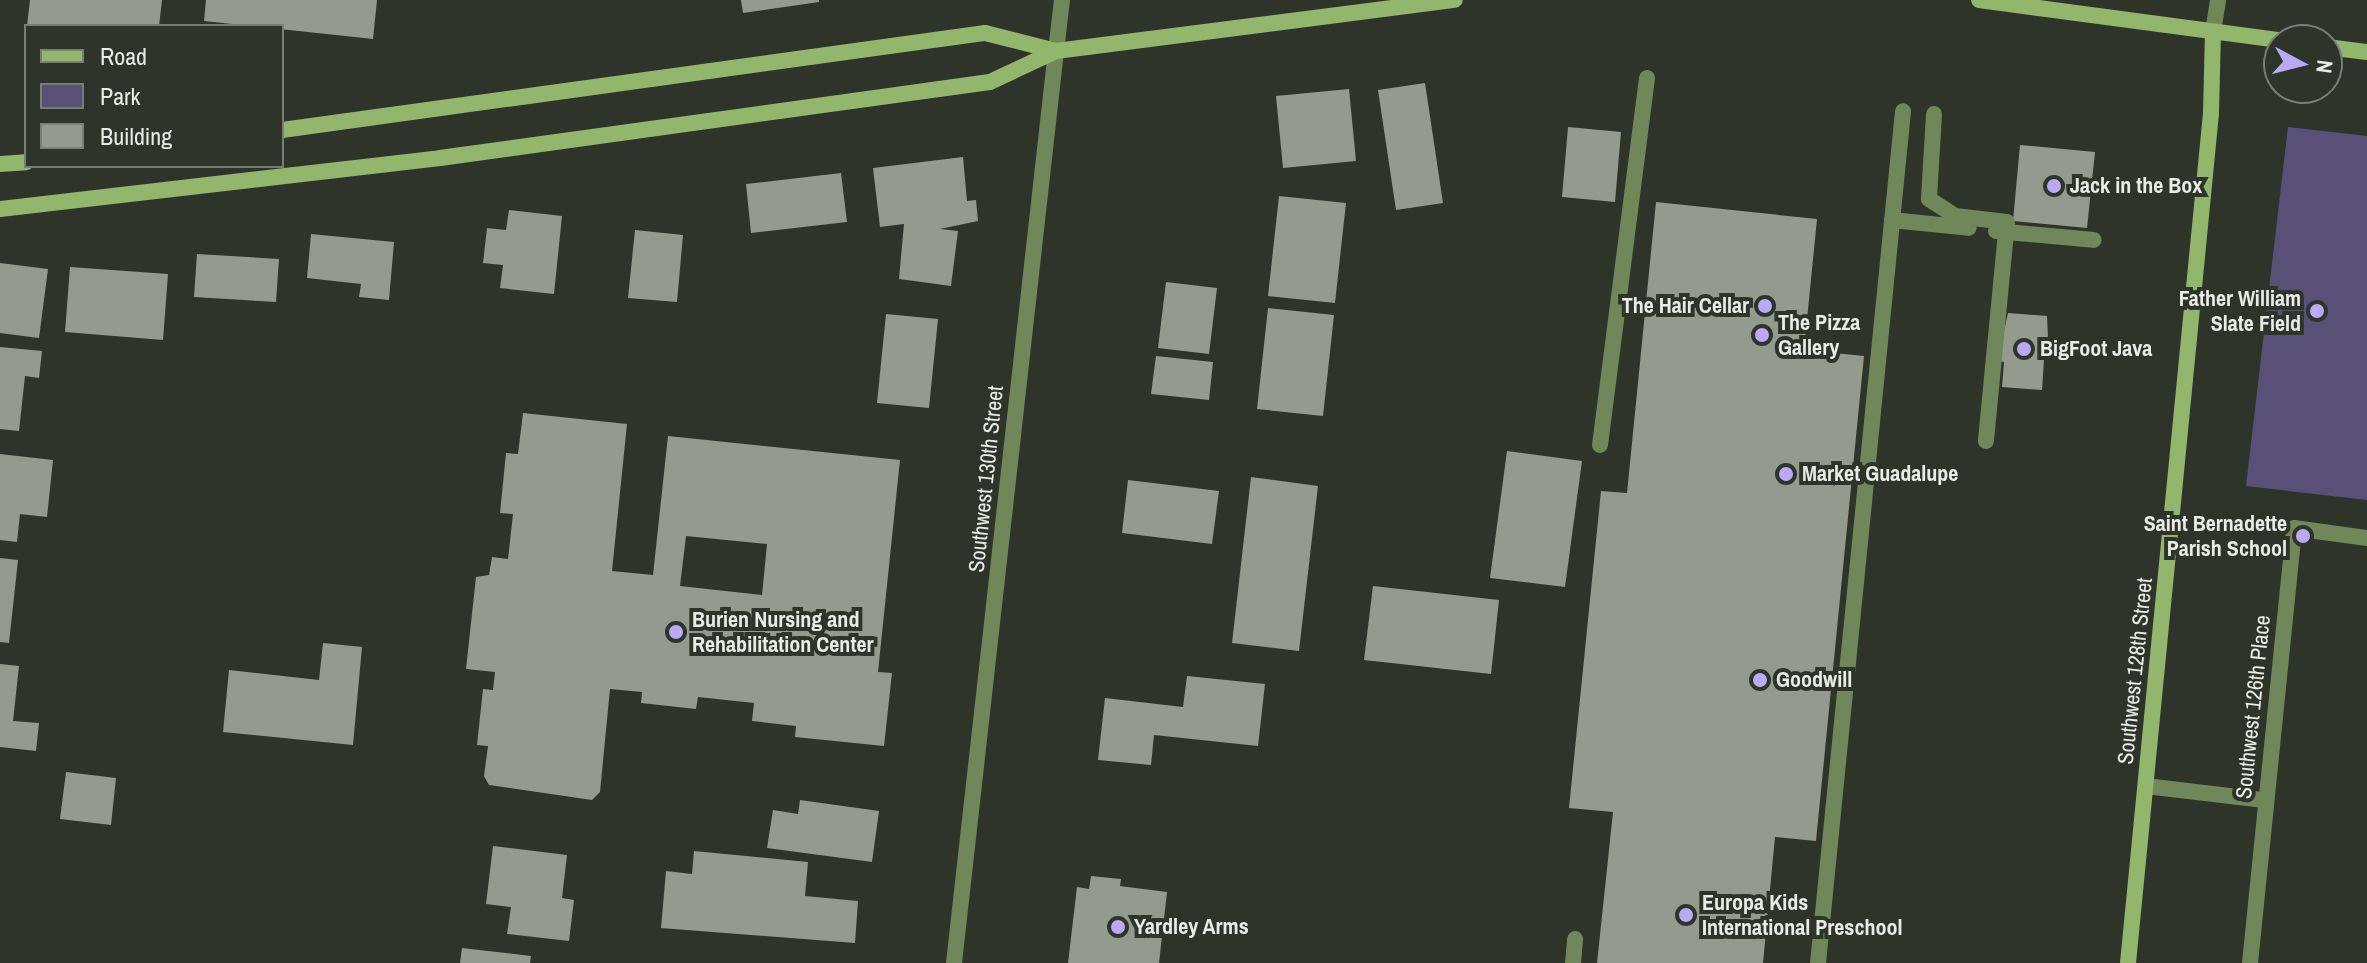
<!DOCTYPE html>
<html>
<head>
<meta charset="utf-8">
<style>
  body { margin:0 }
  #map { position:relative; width:2367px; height:963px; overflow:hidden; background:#2f342b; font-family:"Archivo Narrow",sans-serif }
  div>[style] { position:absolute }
  .green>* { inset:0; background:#585076 }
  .building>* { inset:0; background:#959a8f }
  .service>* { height:16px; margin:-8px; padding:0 8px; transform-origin:8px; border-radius:8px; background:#708759 }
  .minor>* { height:16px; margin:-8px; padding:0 8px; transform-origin:8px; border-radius:8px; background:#708759 }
  .tertiary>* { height:16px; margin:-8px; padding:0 8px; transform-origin:8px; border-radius:8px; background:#708759 }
  .secondary>* { height:16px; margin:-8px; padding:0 8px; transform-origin:8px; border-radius:8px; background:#92b66c }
  .dots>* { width:22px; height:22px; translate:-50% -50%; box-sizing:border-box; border:4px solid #2f342b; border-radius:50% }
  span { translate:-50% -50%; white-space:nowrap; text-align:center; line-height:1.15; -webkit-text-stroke:8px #2f342b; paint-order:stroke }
  .poi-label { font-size:22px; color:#e9ece6; font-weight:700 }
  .left { translate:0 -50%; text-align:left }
  .right { translate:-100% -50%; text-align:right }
  .street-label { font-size:22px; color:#e9ece6 }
  .legend { position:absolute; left:24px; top:24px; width:260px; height:144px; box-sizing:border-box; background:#2f342b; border:2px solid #797e76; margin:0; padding:10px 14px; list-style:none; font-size:24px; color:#e9ece6 }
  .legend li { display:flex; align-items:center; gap:16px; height:40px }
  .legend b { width:40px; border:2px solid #797e76 }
  .north { position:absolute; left:2263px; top:24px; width:80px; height:80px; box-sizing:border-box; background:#2f342b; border:2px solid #797e76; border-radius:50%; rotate:97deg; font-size:22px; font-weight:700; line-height:32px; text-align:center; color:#e9ece6 }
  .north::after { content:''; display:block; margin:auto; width:28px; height:36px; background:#baaaf6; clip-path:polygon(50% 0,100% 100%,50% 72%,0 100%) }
</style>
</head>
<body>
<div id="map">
  <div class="green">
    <div style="clip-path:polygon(2288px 127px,2367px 136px,2367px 500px,2246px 486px)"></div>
  </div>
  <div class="building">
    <div style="clip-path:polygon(30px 0,162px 0,159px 26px,27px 26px)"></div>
    <div style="clip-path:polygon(206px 0,377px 0,373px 39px,204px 21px)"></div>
    <div style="clip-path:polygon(741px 0,819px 0,819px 2px,743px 13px)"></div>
    <div style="clip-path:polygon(1425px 83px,1443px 203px,1396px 210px,1378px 90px)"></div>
    <div style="clip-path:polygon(1349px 89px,1356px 161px,1283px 168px,1276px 96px)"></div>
    <div style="clip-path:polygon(1568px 127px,1621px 132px,1615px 202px,1562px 197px)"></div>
    <div style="clip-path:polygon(2020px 145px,2095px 152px,2087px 228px,2013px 221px)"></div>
    <div style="clip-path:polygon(963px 157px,967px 201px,976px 200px,978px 221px,940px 229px,958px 231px,951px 286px,899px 279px,904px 224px,880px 227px,873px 168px)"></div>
    <div style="clip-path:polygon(841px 173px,847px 222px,751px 233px,746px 184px)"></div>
    <div style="clip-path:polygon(1279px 196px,1346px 203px,1335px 303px,1268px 296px)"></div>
    <div style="clip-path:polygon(1656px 202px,1817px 219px,1804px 350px,1864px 356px,1816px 841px,1775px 837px,1763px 963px,1597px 963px,1613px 812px,1569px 808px,1601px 491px,1627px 493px)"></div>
    <div style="clip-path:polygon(509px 210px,562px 216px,554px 294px,500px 288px,503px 265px,483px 263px,487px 228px,506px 230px)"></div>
    <div style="clip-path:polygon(635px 230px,683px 235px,677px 302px,628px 298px)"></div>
    <div style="clip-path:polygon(311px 234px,394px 242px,389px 300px,359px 297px,361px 284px,307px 278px)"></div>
    <div style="clip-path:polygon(197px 254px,279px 259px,276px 302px,194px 297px)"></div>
    <div style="clip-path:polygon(0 263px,48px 269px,39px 338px,0 333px)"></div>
    <div style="clip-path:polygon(70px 267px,168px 274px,163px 340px,65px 332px)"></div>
    <div style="clip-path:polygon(1166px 282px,1217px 288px,1209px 354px,1158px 348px)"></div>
    <div style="clip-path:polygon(1268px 308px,1334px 315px,1323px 416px,1257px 409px)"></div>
    <div style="clip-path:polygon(2008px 313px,2047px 316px,2049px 360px,2044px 360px,2042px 390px,2002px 387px,2004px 362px,1997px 361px)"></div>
    <div style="clip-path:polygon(886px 314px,938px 319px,929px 408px,877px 403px)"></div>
    <div style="clip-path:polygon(0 347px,42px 351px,39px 378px,25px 376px,19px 431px,0 429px)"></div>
    <div style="clip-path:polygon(1156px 356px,1213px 362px,1209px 400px,1151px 394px)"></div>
    <div style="clip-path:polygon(evenodd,523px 413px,627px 424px,612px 571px,653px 575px,668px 436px,900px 460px,878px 672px,892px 673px,884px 746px,795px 737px,796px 726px,752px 721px,754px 703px,698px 697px,696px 709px,641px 703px,642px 692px,610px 689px,600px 792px,592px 800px,489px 785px,484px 776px,488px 746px,477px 745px,483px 689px,493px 690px,495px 672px,466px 669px,476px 577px,489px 575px,492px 557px,508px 559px,513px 514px,500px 513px,506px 453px,518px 454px,523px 413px,686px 536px,767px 544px,762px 595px,680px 586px,686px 536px)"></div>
    <div style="clip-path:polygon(1507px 451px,1582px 461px,1565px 587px,1490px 578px)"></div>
    <div style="clip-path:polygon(0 454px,53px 460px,47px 517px,20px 514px,17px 542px,0 540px)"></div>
    <div style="clip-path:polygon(1251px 477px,1318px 486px,1299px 651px,1232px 643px)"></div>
    <div style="clip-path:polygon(1128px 480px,1219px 491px,1212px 544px,1122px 533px)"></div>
    <div style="clip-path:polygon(0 558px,18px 560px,9px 643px,0 642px)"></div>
    <div style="clip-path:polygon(1373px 586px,1499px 600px,1491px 674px,1364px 660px)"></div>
    <div style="clip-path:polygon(323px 643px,362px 647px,353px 745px,223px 732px,229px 670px,319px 680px)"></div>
    <div style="clip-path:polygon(0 664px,19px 666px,13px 721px,39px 723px,36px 751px,0 747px)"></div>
    <div style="clip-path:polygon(1187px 676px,1265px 684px,1258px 746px,1154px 735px,1151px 765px,1098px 760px,1105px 698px,1183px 707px)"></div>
    <div style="clip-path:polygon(66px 772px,116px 778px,111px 825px,60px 819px)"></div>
    <div style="clip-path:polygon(800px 800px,879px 811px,872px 862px,767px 848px,773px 810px,798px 814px)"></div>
    <div style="clip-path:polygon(493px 846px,567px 855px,562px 898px,574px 900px,569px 941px,507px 934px,511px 907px,486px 904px)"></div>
    <div style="clip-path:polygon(694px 851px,808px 862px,805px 896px,858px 901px,855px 943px,661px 928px,666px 871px,692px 874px)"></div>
    <div style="clip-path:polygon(1091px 876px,1121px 879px,1120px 886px,1167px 892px,1159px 963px,1068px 963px,1077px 887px,1089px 889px)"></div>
    <div style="clip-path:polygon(462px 948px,531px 956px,530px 963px,460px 963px)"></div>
  </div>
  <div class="service">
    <div style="left:1934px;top:114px;width:85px;rotate:93.4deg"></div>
    <div style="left:1929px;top:199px;width:31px;rotate:33deg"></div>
    <div style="left:1955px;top:216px;width:52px;rotate:6.6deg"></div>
    <div style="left:2007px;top:222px;width:220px;rotate:95.5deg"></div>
    <div style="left:1892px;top:220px;width:77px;rotate:5.9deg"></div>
    <div style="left:1996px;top:231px;width:98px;rotate:5.2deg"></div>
    <div style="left:1600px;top:445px;width:370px;rotate:-82.7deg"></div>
    <div style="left:2146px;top:786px;width:119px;rotate:6.8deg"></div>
    <div style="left:1573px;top:963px;width:24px;rotate:-85deg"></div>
    <div style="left:1818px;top:963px;width:856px;rotate:-84.3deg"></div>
    <div style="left:2250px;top:963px;width:437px;rotate:-84.2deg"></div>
    <div style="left:2294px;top:528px;width:74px;rotate:7.8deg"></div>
  </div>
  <div class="minor">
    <div style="left:2213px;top:32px;width:32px;rotate:-81deg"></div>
    <div style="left:954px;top:963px;width:918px;rotate:-83.62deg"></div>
  </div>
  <div class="tertiary">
    <div style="left:1056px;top:51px;width:51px;rotate:-83.3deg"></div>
  </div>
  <div class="secondary">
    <div style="left:1979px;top:0;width:303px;rotate:7.6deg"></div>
    <div style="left:2327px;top:47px;width:40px;rotate:7.1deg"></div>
    <div style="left:282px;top:130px;width:710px;rotate:-7.86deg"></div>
    <div style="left:985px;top:33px;width:73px;rotate:14.2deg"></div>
    <div style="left:0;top:164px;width:26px;rotate:-4deg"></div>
    <div style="left:0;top:209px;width:443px;rotate:-6.6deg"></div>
    <div style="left:440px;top:158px;width:555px;rotate:-7.87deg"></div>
    <div style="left:990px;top:82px;width:73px;rotate:-25.2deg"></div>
    <div style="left:1056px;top:51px;width:402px;rotate:-7.3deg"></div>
    <div style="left:2128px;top:963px;width:854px;rotate:-84.42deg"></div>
    <div style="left:2211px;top:113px;width:81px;rotate:-88.6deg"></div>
  </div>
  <div class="dots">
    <div style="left:2054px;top:186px;background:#baaaf6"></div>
    <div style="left:1765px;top:306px;background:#baaaf6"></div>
    <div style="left:2317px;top:311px;background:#baaaf6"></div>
    <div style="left:1762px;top:335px;background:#baaaf6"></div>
    <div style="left:2024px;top:349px;background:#baaaf6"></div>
    <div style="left:1786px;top:474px;background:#baaaf6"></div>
    <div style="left:2303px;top:536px;background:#baaaf6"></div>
    <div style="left:676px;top:632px;background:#baaaf6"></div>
    <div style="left:1760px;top:680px;background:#baaaf6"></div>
    <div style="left:1686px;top:915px;background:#baaaf6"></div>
    <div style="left:1118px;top:927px;background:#baaaf6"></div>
  </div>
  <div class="poi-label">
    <span class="left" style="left:2070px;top:186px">Jack in the Box</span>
    <span class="right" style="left:2301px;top:311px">Father William<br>Slate Field</span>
    <span class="right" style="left:1749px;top:306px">The Hair Cellar</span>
    <span class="left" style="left:1778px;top:335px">The Pizza<br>Gallery</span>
    <span class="left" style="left:2040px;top:349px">BigFoot Java</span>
    <span class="left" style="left:1802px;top:474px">Market Guadalupe</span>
    <span class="right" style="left:2287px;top:536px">Saint Bernadette<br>Parish School</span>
    <span class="left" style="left:692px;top:632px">Burien Nursing and<br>Rehabilitation Center</span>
    <span class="left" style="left:1776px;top:680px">Goodwill</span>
    <span class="left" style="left:1702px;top:915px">Europa Kids<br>International Preschool</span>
    <span class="left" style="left:1134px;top:927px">Yardley Arms</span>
  </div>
  <div class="street-label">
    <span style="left:986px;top:479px;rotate:-84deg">Southwest 130th Street</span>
    <span style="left:2135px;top:671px;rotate:-84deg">Southwest 128th Street</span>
    <span style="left:2253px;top:707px;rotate:-84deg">Southwest 126th Place</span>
  </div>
  <ul class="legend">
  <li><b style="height:10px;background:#92b66c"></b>Road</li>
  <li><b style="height:22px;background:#585076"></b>Park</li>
  <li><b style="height:22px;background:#959a8f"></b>Building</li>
  </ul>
  <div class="north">N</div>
</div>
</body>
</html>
